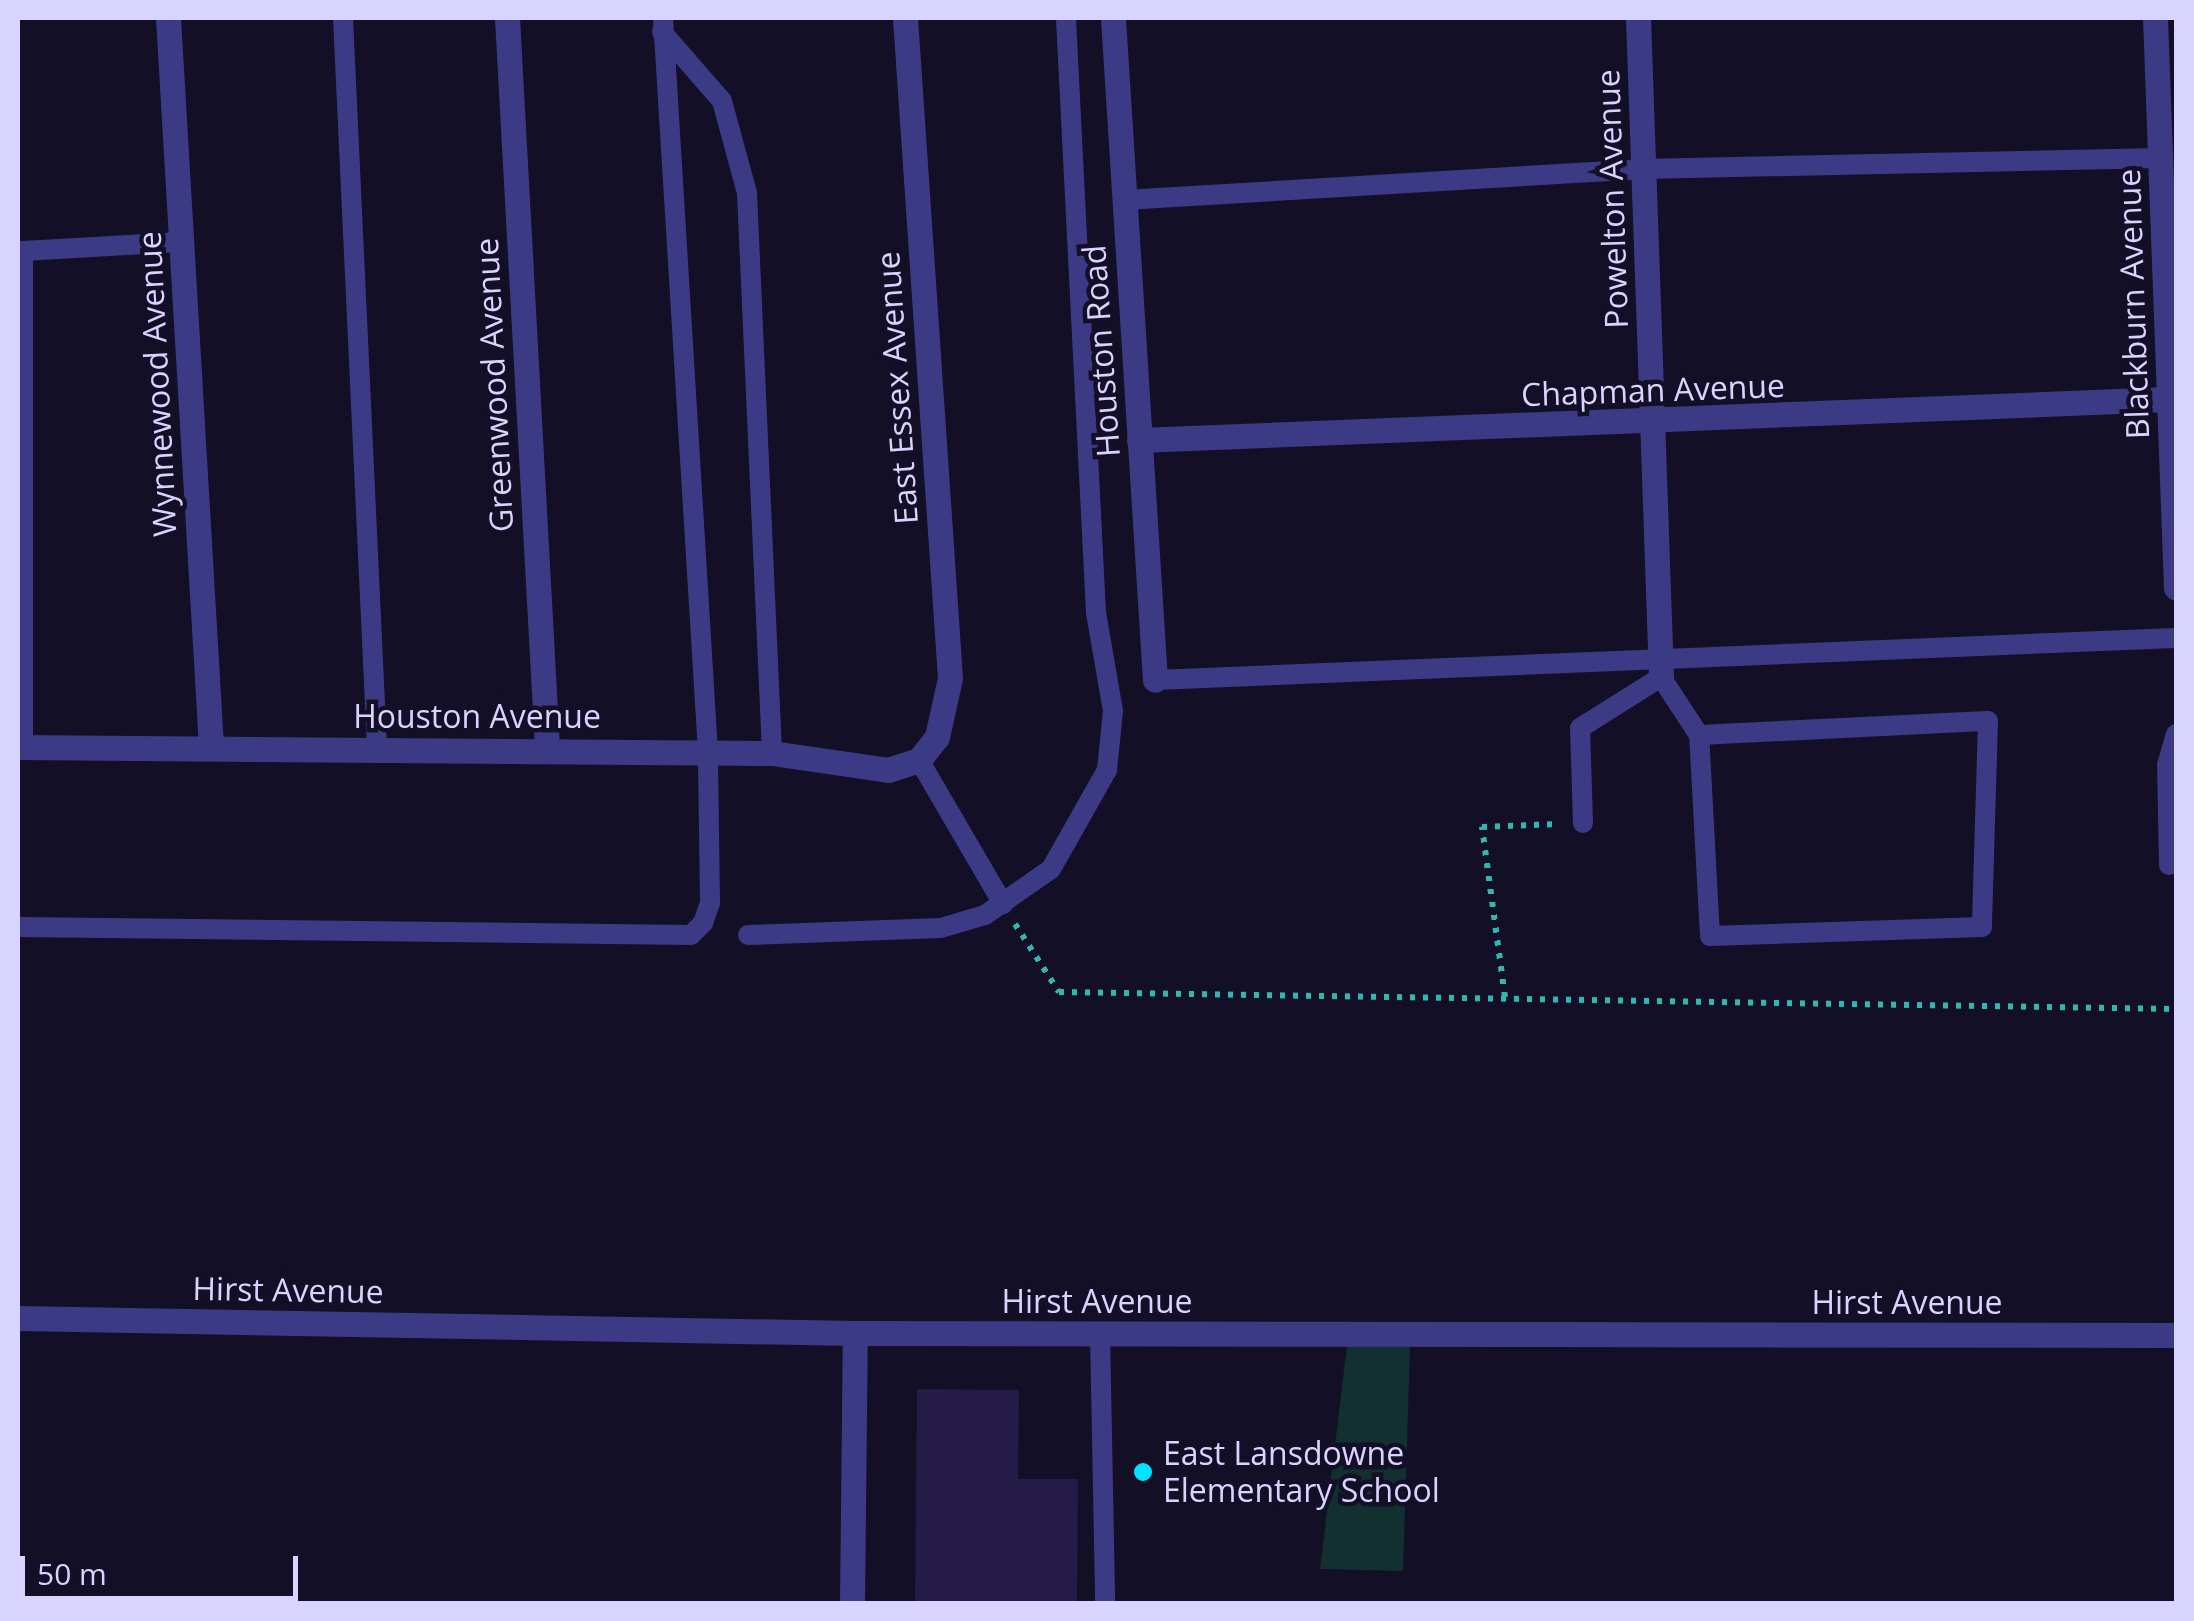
<!DOCTYPE html>
<html>
<head>
<meta charset="utf-8">
<style>
  body { margin:0 }
  #map { position:relative; width:2194px; height:1621px; overflow:hidden; background:#130f26; font-family:"Open Sans",sans-serif }
  div>[style] { position:absolute }
  .green>* { inset:0; background:#12302f }
  .building>* { inset:0; background:#241b47 }
  .path>* { height:6px; margin-top:-3px; transform-origin:0; background:repeating-linear-gradient(90deg,#2fb8b0 0 5px,transparent 0 13px) }
  .lane>* { height:20px; margin:-10px; padding:0 10px; transform-origin:10px; border-radius:10px; background:#3d3a85 }
  .street>* { height:25px; margin:-12.5px; padding:0 12.5px; transform-origin:12.5px; border-radius:12.5px; background:#3d3a85 }
  .dots>* { width:28px; height:28px; translate:-50% -50%; box-sizing:border-box; border:5px solid #130f26; border-radius:50% }
  span { translate:-50% -50%; white-space:nowrap; text-align:center; line-height:1.15; -webkit-text-stroke:9px #130f26; paint-order:stroke }
  .street-label { font-size:32px; color:#d9d4ff }
  .poi-label { font-size:32px; color:#d9d4ff }
  .left { translate:0 -50%; text-align:left }
  .frame { position:absolute; inset:0; border:20px solid #d9d4ff; pointer-events:none }
  .scale { position:absolute; left:20px; top:1556px; width:278px; height:45px; box-sizing:border-box; border:5px solid #d9d4ff; border-top:0; padding-left:12px; font-size:30px; line-height:35px; white-space:nowrap; color:#d9d4ff; -webkit-text-stroke:8px #130f26; paint-order:stroke }
</style>
</head>
<body>
<div id="map">
  <div class="green">
    <div style="clip-path:polygon(1347px 1346px,1410px 1347px,1403px 1571px,1320px 1569px)"></div>
  </div>
  <div class="building">
    <div style="clip-path:polygon(917px 1389px,1019px 1390px,1018px 1479px,1078px 1479px,1077px 1604px,915px 1604px)"></div>
  </div>
  <div class="path">
    <div style="left:1015px;top:924px;width:81px;rotate:57.1deg"></div>
    <div style="left:1059px;top:992px;width:1117px;rotate:0.87deg"></div>
    <div style="left:1505px;top:997px;width:172px;rotate:-97.7deg"></div>
    <div style="left:1482px;top:827px;width:76px;rotate:-2.3deg"></div>
  </div>
  <div class="lane">
    <div style="left:343px;top:18px;width:731px;rotate:87.33deg"></div>
    <div style="left:662px;top:32px;width:91px;rotate:49deg"></div>
    <div style="left:722px;top:101px;width:95px;rotate:74.8deg"></div>
    <div style="left:747px;top:193px;width:561px;rotate:87.44deg"></div>
    <div style="left:1124px;top:200px;width:520px;rotate:-3.42deg"></div>
    <div style="left:1643px;top:169px;width:517px;rotate:-1.22deg"></div>
    <div style="left:1155px;top:680px;width:1022px;rotate:-2.36deg"></div>
    <div style="left:1988px;top:721px;width:206px;rotate:91.7deg"></div>
    <div style="left:1982px;top:927px;width:272px;rotate:178.1deg"></div>
    <div style="left:1710px;top:936px;width:201px;rotate:-93.1deg"></div>
    <div style="left:1699px;top:735px;width:289px;rotate:-2.8deg"></div>
    <div style="left:23px;top:747px;width:496px;rotate:-90deg"></div>
    <div style="left:23px;top:251px;width:158px;rotate:-3.3deg"></div>
    <div style="left:919px;top:760px;width:167px;rotate:59.7deg"></div>
    <div style="left:1583px;top:823px;width:95px;rotate:-91.8deg"></div>
    <div style="left:1580px;top:728px;width:96px;rotate:-32.2deg"></div>
    <div style="left:1661px;top:677px;width:69px;rotate:56.8deg"></div>
    <div style="left:2169px;top:865px;width:100px;rotate:-91.1deg"></div>
    <div style="left:2167px;top:765px;width:32px;rotate:-74deg"></div>
    <div style="left:18px;top:927px;width:673px;rotate:0.68deg"></div>
    <div style="left:691px;top:935px;width:17px;rotate:-45deg"></div>
    <div style="left:703px;top:923px;width:21px;rotate:-71deg"></div>
    <div style="left:710px;top:903px;width:151px;rotate:-90.8deg"></div>
    <div style="left:708px;top:752px;width:735px;rotate:-93.51deg"></div>
    <div style="left:748px;top:935px;width:193px;rotate:-2.1deg"></div>
    <div style="left:941px;top:928px;width:46px;rotate:-16.5deg"></div>
    <div style="left:985px;top:915px;width:80px;rotate:-34.9deg"></div>
    <div style="left:1051px;top:869px;width:114px;rotate:-60.5deg"></div>
    <div style="left:1107px;top:770px;width:59px;rotate:-84.2deg"></div>
    <div style="left:1113px;top:711px;width:99px;rotate:-99.8deg"></div>
    <div style="left:1096px;top:613px;width:596px;rotate:-92.89deg"></div>
    <div style="left:1100px;top:1333px;width:271px;rotate:88.9deg"></div>
  </div>
  <div class="street">
    <div style="left:168px;top:18px;width:730px;rotate:86.62deg"></div>
    <div style="left:507px;top:18px;width:731px;rotate:86.86deg"></div>
    <div style="left:1113px;top:18px;width:663px;rotate:86.37deg"></div>
    <div style="left:1638px;top:18px;width:659px;rotate:88deg"></div>
    <div style="left:2155px;top:18px;width:570px;rotate:87.89deg"></div>
    <div style="left:1139px;top:440px;width:1030px;rotate:-2.28deg"></div>
    <div style="left:18px;top:747px;width:754px;rotate:0.46deg"></div>
    <div style="left:772px;top:753px;width:117px;rotate:8.3deg"></div>
    <div style="left:888px;top:770px;width:33px;rotate:-18deg"></div>
    <div style="left:919px;top:760px;width:29px;rotate:-52deg"></div>
    <div style="left:937px;top:737px;width:60px;rotate:-77.6deg"></div>
    <div style="left:950px;top:678px;width:662px;rotate:-93.9deg"></div>
    <div style="left:18px;top:1318px;width:837px;rotate:1.03deg"></div>
    <div style="left:855px;top:1333px;width:1321px;rotate:0.09deg"></div>
    <div style="left:852px;top:1604px;width:271px;rotate:-89.4deg"></div>
  </div>
  <div class="dots">
    <div style="left:1143px;top:1472px;background:#00e5ff"></div>
  </div>
  <div class="street-label">
    <span style="left:1612px;top:199px;rotate:-92deg">Powelton Avenue</span>
    <span style="left:2133px;top:304px;rotate:-92deg">Blackburn Avenue</span>
    <span style="left:1101px;top:351px;rotate:-94deg">Houston Road</span>
    <span style="left:157px;top:384px;rotate:-93deg">Wynnewood Avenue</span>
    <span style="left:494px;top:385px;rotate:-93deg">Greenwood Avenue</span>
    <span style="left:897px;top:388px;rotate:-94deg">East Essex Avenue</span>
    <span style="left:1653px;top:390px;rotate:-2deg">Chapman Avenue</span>
    <span style="left:477px;top:716px">Houston Avenue</span>
    <span style="left:288px;top:1290px;rotate:1deg">Hirst Avenue</span>
    <span style="left:1097px;top:1301px">Hirst Avenue</span>
    <span style="left:1907px;top:1302px">Hirst Avenue</span>
  </div>
  <div class="poi-label">
    <span class="left" style="left:1163px;top:1472px">East Lansdowne<br>Elementary School</span>
  </div>
  <div class="frame"></div>
  <div class="scale">50 m</div>
</div>
</body>
</html>
